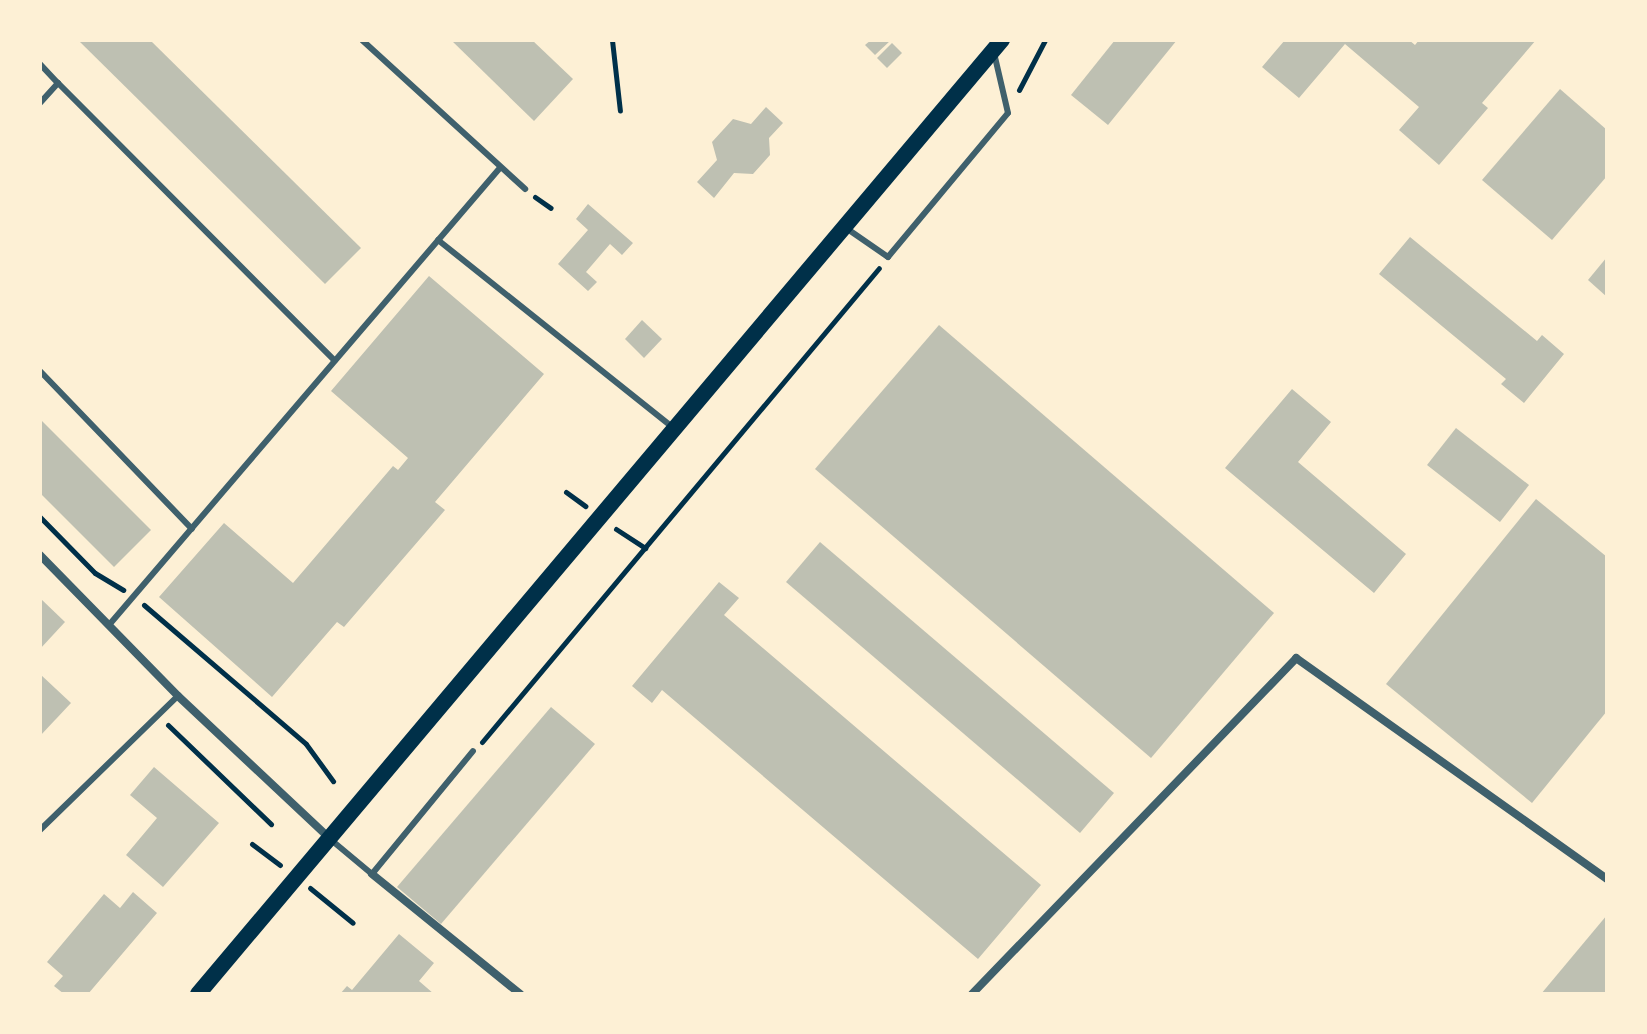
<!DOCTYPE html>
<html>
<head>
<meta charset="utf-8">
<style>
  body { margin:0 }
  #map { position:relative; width:1647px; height:1034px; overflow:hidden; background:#fdf0d5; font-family:Barlow,sans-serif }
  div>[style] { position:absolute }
  .building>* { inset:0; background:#bec0b2 }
  .path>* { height:5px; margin:-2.5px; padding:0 2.5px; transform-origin:2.5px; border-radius:2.5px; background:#003049 }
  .service>* { height:6px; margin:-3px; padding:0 3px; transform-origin:3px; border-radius:3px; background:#3f606c }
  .minor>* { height:8px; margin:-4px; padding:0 4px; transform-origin:4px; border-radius:4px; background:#3f606c }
  .secondary>* { height:16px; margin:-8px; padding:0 8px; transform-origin:8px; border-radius:8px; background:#003049 }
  span { translate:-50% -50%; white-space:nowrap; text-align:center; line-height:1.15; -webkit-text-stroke:8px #fdf0d5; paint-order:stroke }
  .frame { position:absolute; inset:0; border:42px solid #fdf0d5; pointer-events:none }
</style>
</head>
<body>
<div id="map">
  <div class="building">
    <div style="clip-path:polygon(78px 40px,150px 40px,361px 248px,325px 284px)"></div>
    <div style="clip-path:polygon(451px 40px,532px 40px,573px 79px,534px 121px)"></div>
    <div style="clip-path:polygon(871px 40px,891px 40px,875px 55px,865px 45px)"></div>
    <div style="clip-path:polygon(1115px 40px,1177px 40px,1108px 125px,1071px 95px)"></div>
    <div style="clip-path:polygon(1285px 40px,1409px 40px,1415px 45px,1419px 40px,1536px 40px,1482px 103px,1488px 108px,1439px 165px,1399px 130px,1419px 107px,1345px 44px,1299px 98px,1262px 67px)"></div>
    <div style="clip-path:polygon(892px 43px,902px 53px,887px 68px,877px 58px)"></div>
    <div style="clip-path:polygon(1560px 89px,1607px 130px,1607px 176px,1552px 240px,1482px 180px)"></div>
    <div style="clip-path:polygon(766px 107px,783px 123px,769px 138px,770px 155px,753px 174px,734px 173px,714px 198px,697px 182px,717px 160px,712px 142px,733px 119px,751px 124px)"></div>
    <div style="clip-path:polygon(588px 204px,633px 243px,622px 255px,610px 244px,586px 272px,597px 282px,588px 291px,558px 264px,588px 230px,576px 219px)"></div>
    <div style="clip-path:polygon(1410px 237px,1537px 341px,1542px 335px,1564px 354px,1524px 403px,1501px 384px,1506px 379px,1379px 274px)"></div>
    <div style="clip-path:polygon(1607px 257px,1607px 297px,1588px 280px)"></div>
    <div style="clip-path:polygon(429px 276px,544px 374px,435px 502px,445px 510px,344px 627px,337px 622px,272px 697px,159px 597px,224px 523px,293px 583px,393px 466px,398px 470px,408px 458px,331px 391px)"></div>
    <div style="clip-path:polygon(642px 320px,662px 339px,644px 358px,625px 339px)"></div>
    <div style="clip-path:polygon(939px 325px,1274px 613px,1151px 758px,815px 469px)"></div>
    <div style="clip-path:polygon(1292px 389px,1331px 422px,1298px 462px,1406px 554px,1374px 593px,1225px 468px)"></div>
    <div style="clip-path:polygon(40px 419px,151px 530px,114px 567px,40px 493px)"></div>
    <div style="clip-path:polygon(1456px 428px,1529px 485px,1500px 522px,1427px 465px)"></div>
    <div style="clip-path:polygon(1536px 499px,1607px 557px,1607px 711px,1532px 803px,1386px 684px)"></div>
    <div style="clip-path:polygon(820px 542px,1114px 793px,1080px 833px,786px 582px)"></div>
    <div style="clip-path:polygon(719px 582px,739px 598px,724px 615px,1041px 885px,978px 959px,662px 690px,652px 703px,632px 686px)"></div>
    <div style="clip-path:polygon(40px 598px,65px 622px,40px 649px)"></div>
    <div style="clip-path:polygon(40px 674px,71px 703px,40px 736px)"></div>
    <div style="clip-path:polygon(551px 707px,595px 744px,441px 924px,397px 887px)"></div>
    <div style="clip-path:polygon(154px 767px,219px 823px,163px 887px,126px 855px,157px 818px,130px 795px)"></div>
    <div style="clip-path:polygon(133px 892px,157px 913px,88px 994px,64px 994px,54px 986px,63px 976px,47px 962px,104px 894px,120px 908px)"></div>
    <div style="clip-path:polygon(1607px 915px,1607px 994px,1541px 994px)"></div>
    <div style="clip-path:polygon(399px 934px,434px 963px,419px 981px,434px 994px,340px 994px,347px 986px,352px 990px)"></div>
  </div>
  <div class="path">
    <div style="left:612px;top:40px;width:71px;rotate:83.6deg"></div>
    <div style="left:1019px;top:90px;width:56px;rotate:-62.5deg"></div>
    <div style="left:535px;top:197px;width:19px;rotate:35deg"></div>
    <div style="left:566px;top:492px;width:24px;rotate:36deg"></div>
    <div style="left:40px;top:517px;width:78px;rotate:45.5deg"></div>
    <div style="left:95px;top:573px;width:33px;rotate:31deg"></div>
    <div style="left:616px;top:529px;width:35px;rotate:33deg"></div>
    <div style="left:144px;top:605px;width:213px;rotate:40.6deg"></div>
    <div style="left:306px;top:744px;width:46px;rotate:53.9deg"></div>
    <div style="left:168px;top:725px;width:143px;rotate:43.9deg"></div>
    <div style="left:482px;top:742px;width:618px;rotate:-50.05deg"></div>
    <div style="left:252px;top:844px;width:35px;rotate:37deg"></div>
    <div style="left:310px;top:888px;width:55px;rotate:39.1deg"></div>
  </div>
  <div class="service">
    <div style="left:362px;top:40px;width:221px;rotate:42.4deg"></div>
    <div style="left:40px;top:64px;width:26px;rotate:47deg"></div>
    <div style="left:40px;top:103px;width:27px;rotate:-48deg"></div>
    <div style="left:58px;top:83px;width:392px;rotate:45.1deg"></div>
    <div style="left:846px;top:228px;width:51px;rotate:34.6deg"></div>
    <div style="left:888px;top:257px;width:187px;rotate:-50.2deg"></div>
    <div style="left:1008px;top:113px;width:62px;rotate:-103.1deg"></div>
    <div style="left:438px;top:240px;width:300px;rotate:38.6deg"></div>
    <div style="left:40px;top:371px;width:219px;rotate:46.1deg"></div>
    <div style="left:109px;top:625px;width:600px;rotate:-49.46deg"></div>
    <div style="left:40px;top:830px;width:192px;rotate:-44.2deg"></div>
    <div style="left:330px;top:839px;width:55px;rotate:39.8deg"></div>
    <div style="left:372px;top:874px;width:159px;rotate:-50.6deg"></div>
  </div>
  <div class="minor">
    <div style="left:40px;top:555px;width:197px;rotate:45.6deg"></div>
    <div style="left:178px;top:696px;width:207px;rotate:43.2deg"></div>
    <div style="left:372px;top:874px;width:191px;rotate:39deg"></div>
    <div style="left:972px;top:994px;width:467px;rotate:-46deg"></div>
    <div style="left:1296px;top:658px;width:382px;rotate:35.4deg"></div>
  </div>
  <div class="secondary">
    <div style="left:198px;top:994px;width:1248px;rotate:-49.88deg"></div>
  </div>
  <div class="frame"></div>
</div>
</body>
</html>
